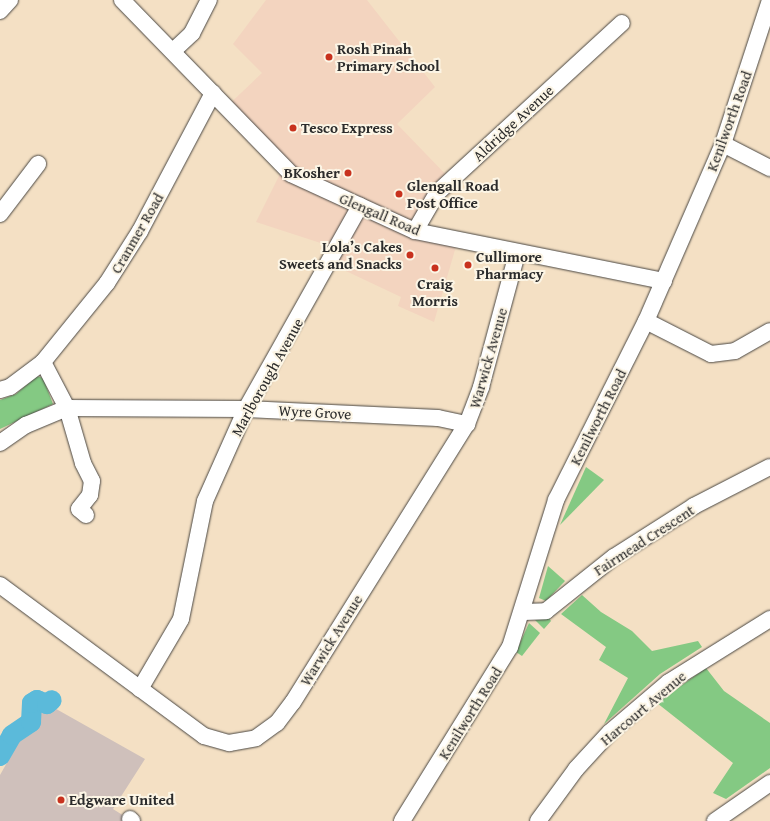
<!DOCTYPE html>
<html>
<head>
<meta charset="utf-8">
<style>
  body { margin:0 }
  #map { position:relative; width:770px; height:821px; overflow:hidden; background:#f4e0c4; font-family:"Gentium Book Plus",serif }
  div>[style] { position:absolute }
  .built>* { inset:0; background:#f3d4bf }
  .industrial>* { inset:0; background:#cfc0bb }
  .green>* { inset:0; background:#84c983 }
  .river>* { height:20px; margin:-10px; padding:0 10px; transform-origin:10px; border-radius:10px; background:#5bbada }
  .roads { filter:drop-shadow(0 0 1px #494642) drop-shadow(0 0 1px #494642) }
  .minor>* { height:16px; margin:-8px; padding:0 8px; transform-origin:8px; border-radius:8px; background:#fff }
  .dots>* { width:11px; height:11px; translate:-50% -50%; box-sizing:border-box; border:2px solid #fcf5e5; border-radius:50% }
  span { translate:-50% -50%; white-space:nowrap; text-align:center; line-height:1.15; -webkit-text-stroke:4px #fcf5e5; paint-order:stroke }
  .poi-label { font-size:15px; color:#2b2b2b; font-weight:700 }
  .left { translate:0 -50%; text-align:left }
  .right { translate:-100% -50%; text-align:right }
  .street-label { font-size:15px; color:#2b2b2b }
</style>
</head>
<body>
<div id="map">
  <div class="built">
    <div style="clip-path:polygon(266px 0,367px 0,435px 87px,397px 124px,453px 182px,416px 231px,457px 243px,434px 322px,398px 306px,401px 297px,331px 264px,339px 249px,256px 222px,281px 172px,222px 111px,262px 73px,233px 44px)"></div>
  </div>
  <div class="industrial">
    <div style="clip-path:polygon(42px 701px,145px 759px,113px 809px,132px 821px,0 821px,0 775px)"></div>
  </div>
  <div class="green">
    <div style="clip-path:polygon(37px 376px,43px 378px,53px 404px,0 429px,0 400px,16px 394px)"></div>
    <div style="clip-path:polygon(586px 467px,604px 480px,560px 525px)"></div>
    <div style="clip-path:polygon(548px 566px,565px 581px,546px 601px,539px 598px)"></div>
    <div style="clip-path:polygon(582px 595px,601px 612px,632px 631px,652px 651px,698px 641px,702px 647px,660px 674px,604px 724px,628px 678px,599px 660px,606px 647px,561px 614px)"></div>
    <div style="clip-path:polygon(549px 618px,551px 621px,544px 629px,535px 620px)"></div>
    <div style="clip-path:polygon(529px 623px,540px 633px,522px 656px,516px 652px)"></div>
    <div style="clip-path:polygon(706px 668px,724px 691px,770px 723px,770px 768px,726px 799px,713px 793px,733px 763px,657px 703px)"></div>
  </div>
  <div class="river">
    <div style="left:0;top:756px;width:24px;rotate:-60deg"></div>
    <div style="left:12px;top:735px;width:23px;rotate:-34deg"></div>
    <div style="left:31px;top:722px;width:19px;rotate:-87deg"></div>
    <div style="left:32px;top:703px;width:6px;rotate:-31deg"></div>
    <div style="left:37px;top:700px;width:11px;rotate:22deg"></div>
    <div style="left:47px;top:704px;width:6px;rotate:-39deg"></div>
  </div>
  <div class="roads">
    <div class="minor">
      <div style="left:122px;top:0;width:243px;rotate:45.8deg"></div>
      <div style="left:291px;top:174px;width:136px;rotate:24.7deg"></div>
      <div style="left:415px;top:231px;width:254px;rotate:11.4deg"></div>
      <div style="left:0;top:11px;width:15px;rotate:-48deg"></div>
      <div style="left:173px;top:51px;width:26px;rotate:-43deg"></div>
      <div style="left:192px;top:33px;width:37px;rotate:-63deg"></div>
      <div style="left:723px;top:144px;width:53px;rotate:27.1deg"></div>
      <div style="left:0;top:214px;width:63px;rotate:-52.8deg"></div>
      <div style="left:415px;top:231px;width:44px;rotate:-59.9deg"></div>
      <div style="left:437px;top:193px;width:251px;rotate:-42.6deg"></div>
      <div style="left:646px;top:321px;width:73px;rotate:26.9deg"></div>
      <div style="left:711px;top:354px;width:24px;rotate:-7deg"></div>
      <div style="left:735px;top:351px;width:40px;rotate:-29.7deg"></div>
      <div style="left:0;top:390px;width:10px;rotate:-17deg"></div>
      <div style="left:10px;top:387px;width:41px;rotate:-37.1deg"></div>
      <div style="left:43px;top:362px;width:102px;rotate:-51deg"></div>
      <div style="left:107px;top:283px;width:62px;rotate:-57.6deg"></div>
      <div style="left:140px;top:231px;width:156px;rotate:-62.1deg"></div>
      <div style="left:0;top:443px;width:32px;rotate:-35deg"></div>
      <div style="left:26px;top:425px;width:44px;rotate:-22.5deg"></div>
      <div style="left:67px;top:408px;width:52px;rotate:-117.6deg"></div>
      <div style="left:86px;top:515px;width:9px;rotate:-139deg"></div>
      <div style="left:79px;top:509px;width:18px;rotate:-52deg"></div>
      <div style="left:90px;top:495px;width:14px;rotate:-82deg"></div>
      <div style="left:92px;top:481px;width:20px;rotate:-117deg"></div>
      <div style="left:83px;top:463px;width:57px;rotate:-106.2deg"></div>
      <div style="left:67px;top:408px;width:179px;rotate:0.3deg"></div>
      <div style="left:246px;top:409px;width:192px;rotate:2.7deg"></div>
      <div style="left:438px;top:418px;width:30px;rotate:12deg"></div>
      <div style="left:0;top:585px;width:254px;rotate:36.5deg"></div>
      <div style="left:204px;top:736px;width:26px;rotate:16deg"></div>
      <div style="left:229px;top:743px;width:27px;rotate:-10deg"></div>
      <div style="left:256px;top:738px;width:26px;rotate:-36deg"></div>
      <div style="left:277px;top:723px;width:26px;rotate:-53deg"></div>
      <div style="left:293px;top:702px;width:328px;rotate:-58deg"></div>
      <div style="left:467px;top:424px;width:40px;rotate:-69deg"></div>
      <div style="left:481px;top:387px;width:138px;rotate:-74.9deg"></div>
      <div style="left:523px;top:612px;width:23px;rotate:-2deg"></div>
      <div style="left:546px;top:611px;width:87px;rotate:-38.5deg"></div>
      <div style="left:614px;top:557px;width:95px;rotate:-32.5deg"></div>
      <div style="left:694px;top:506px;width:85px;rotate:-27.2deg"></div>
      <div style="left:140px;top:689px;width:81px;rotate:-59.6deg"></div>
      <div style="left:181px;top:619px;width:120px;rotate:-78.5deg"></div>
      <div style="left:205px;top:501px;width:101px;rotate:-66deg"></div>
      <div style="left:246px;top:409px;width:233px;rotate:-60.7deg"></div>
      <div style="left:130px;top:819px;width:3px;rotate:45deg"></div>
      <div style="left:402px;top:821px;width:205px;rotate:-58.2deg"></div>
      <div style="left:510px;top:647px;width:154px;rotate:-72.6deg"></div>
      <div style="left:556px;top:500px;width:200px;rotate:-63.3deg"></div>
      <div style="left:646px;top:321px;width:193px;rotate:-66.5deg"></div>
      <div style="left:723px;top:144px;width:151px;rotate:-71.9deg"></div>
      <div style="left:538px;top:821px;width:64px;rotate:-53.8deg"></div>
      <div style="left:576px;top:769px;width:50px;rotate:-47.4deg"></div>
      <div style="left:610px;top:732px;width:77px;rotate:-40.3deg"></div>
      <div style="left:669px;top:682px;width:119px;rotate:-32deg"></div>
      <div style="left:715px;top:821px;width:67px;rotate:-34.6deg"></div>
    </div>
  </div>
  <div class="dots">
    <div style="left:329px;top:57px;background:#c8321e"></div>
    <div style="left:293px;top:128px;background:#c8321e"></div>
    <div style="left:348px;top:173px;background:#c8321e"></div>
    <div style="left:399px;top:194px;background:#c8321e"></div>
    <div style="left:410px;top:255px;background:#c8321e"></div>
    <div style="left:468px;top:265px;background:#c8321e"></div>
    <div style="left:435px;top:268px;background:#c8321e"></div>
    <div style="left:61px;top:800px;background:#c8321e"></div>
  </div>
  <div class="poi-label">
    <span class="left" style="left:337px;top:57px">Rosh Pinah<br>Primary School</span>
    <span class="left" style="left:301px;top:128px">Tesco Express</span>
    <span class="right" style="left:340px;top:173px">BKosher</span>
    <span class="left" style="left:407px;top:194px">Glengall Road<br>Post Office</span>
    <span class="right" style="left:402px;top:255px">Lola’s Cakes<br>Sweets and Snacks</span>
    <span class="left" style="left:476px;top:265px">Cullimore<br>Pharmacy</span>
    <span style="left:435px;top:292px">Craig<br>Morris</span>
    <span class="left" style="left:69px;top:800px">Edgware United</span>
  </div>
  <div class="street-label">
    <span style="left:729px;top:121px;rotate:-70deg">Kenilworth Road</span>
    <span style="left:513px;top:123px;rotate:-43deg">Aldridge Avenue</span>
    <span style="left:380px;top:214px;rotate:23deg">Glengall Road</span>
    <span style="left:137px;top:233px;rotate:-60deg">Cranmer Road</span>
    <span style="left:488px;top:358px;rotate:-74deg">Warwick Avenue</span>
    <span style="left:267px;top:377px;rotate:-61deg">Marlborough Avenue</span>
    <span style="left:315px;top:412px;rotate:3deg">Wyre Grove</span>
    <span style="left:598px;top:417px;rotate:-63deg">Kenilworth Road</span>
    <span style="left:644px;top:540px;rotate:-33deg">Fairmead Crescent</span>
    <span style="left:331px;top:640px;rotate:-58deg">Warwick Avenue</span>
    <span style="left:643px;top:708px;rotate:-40deg">Harcourt Avenue</span>
    <span style="left:470px;top:713px;rotate:-58deg">Kenilworth Road</span>
  </div>
</div>
</body>
</html>
